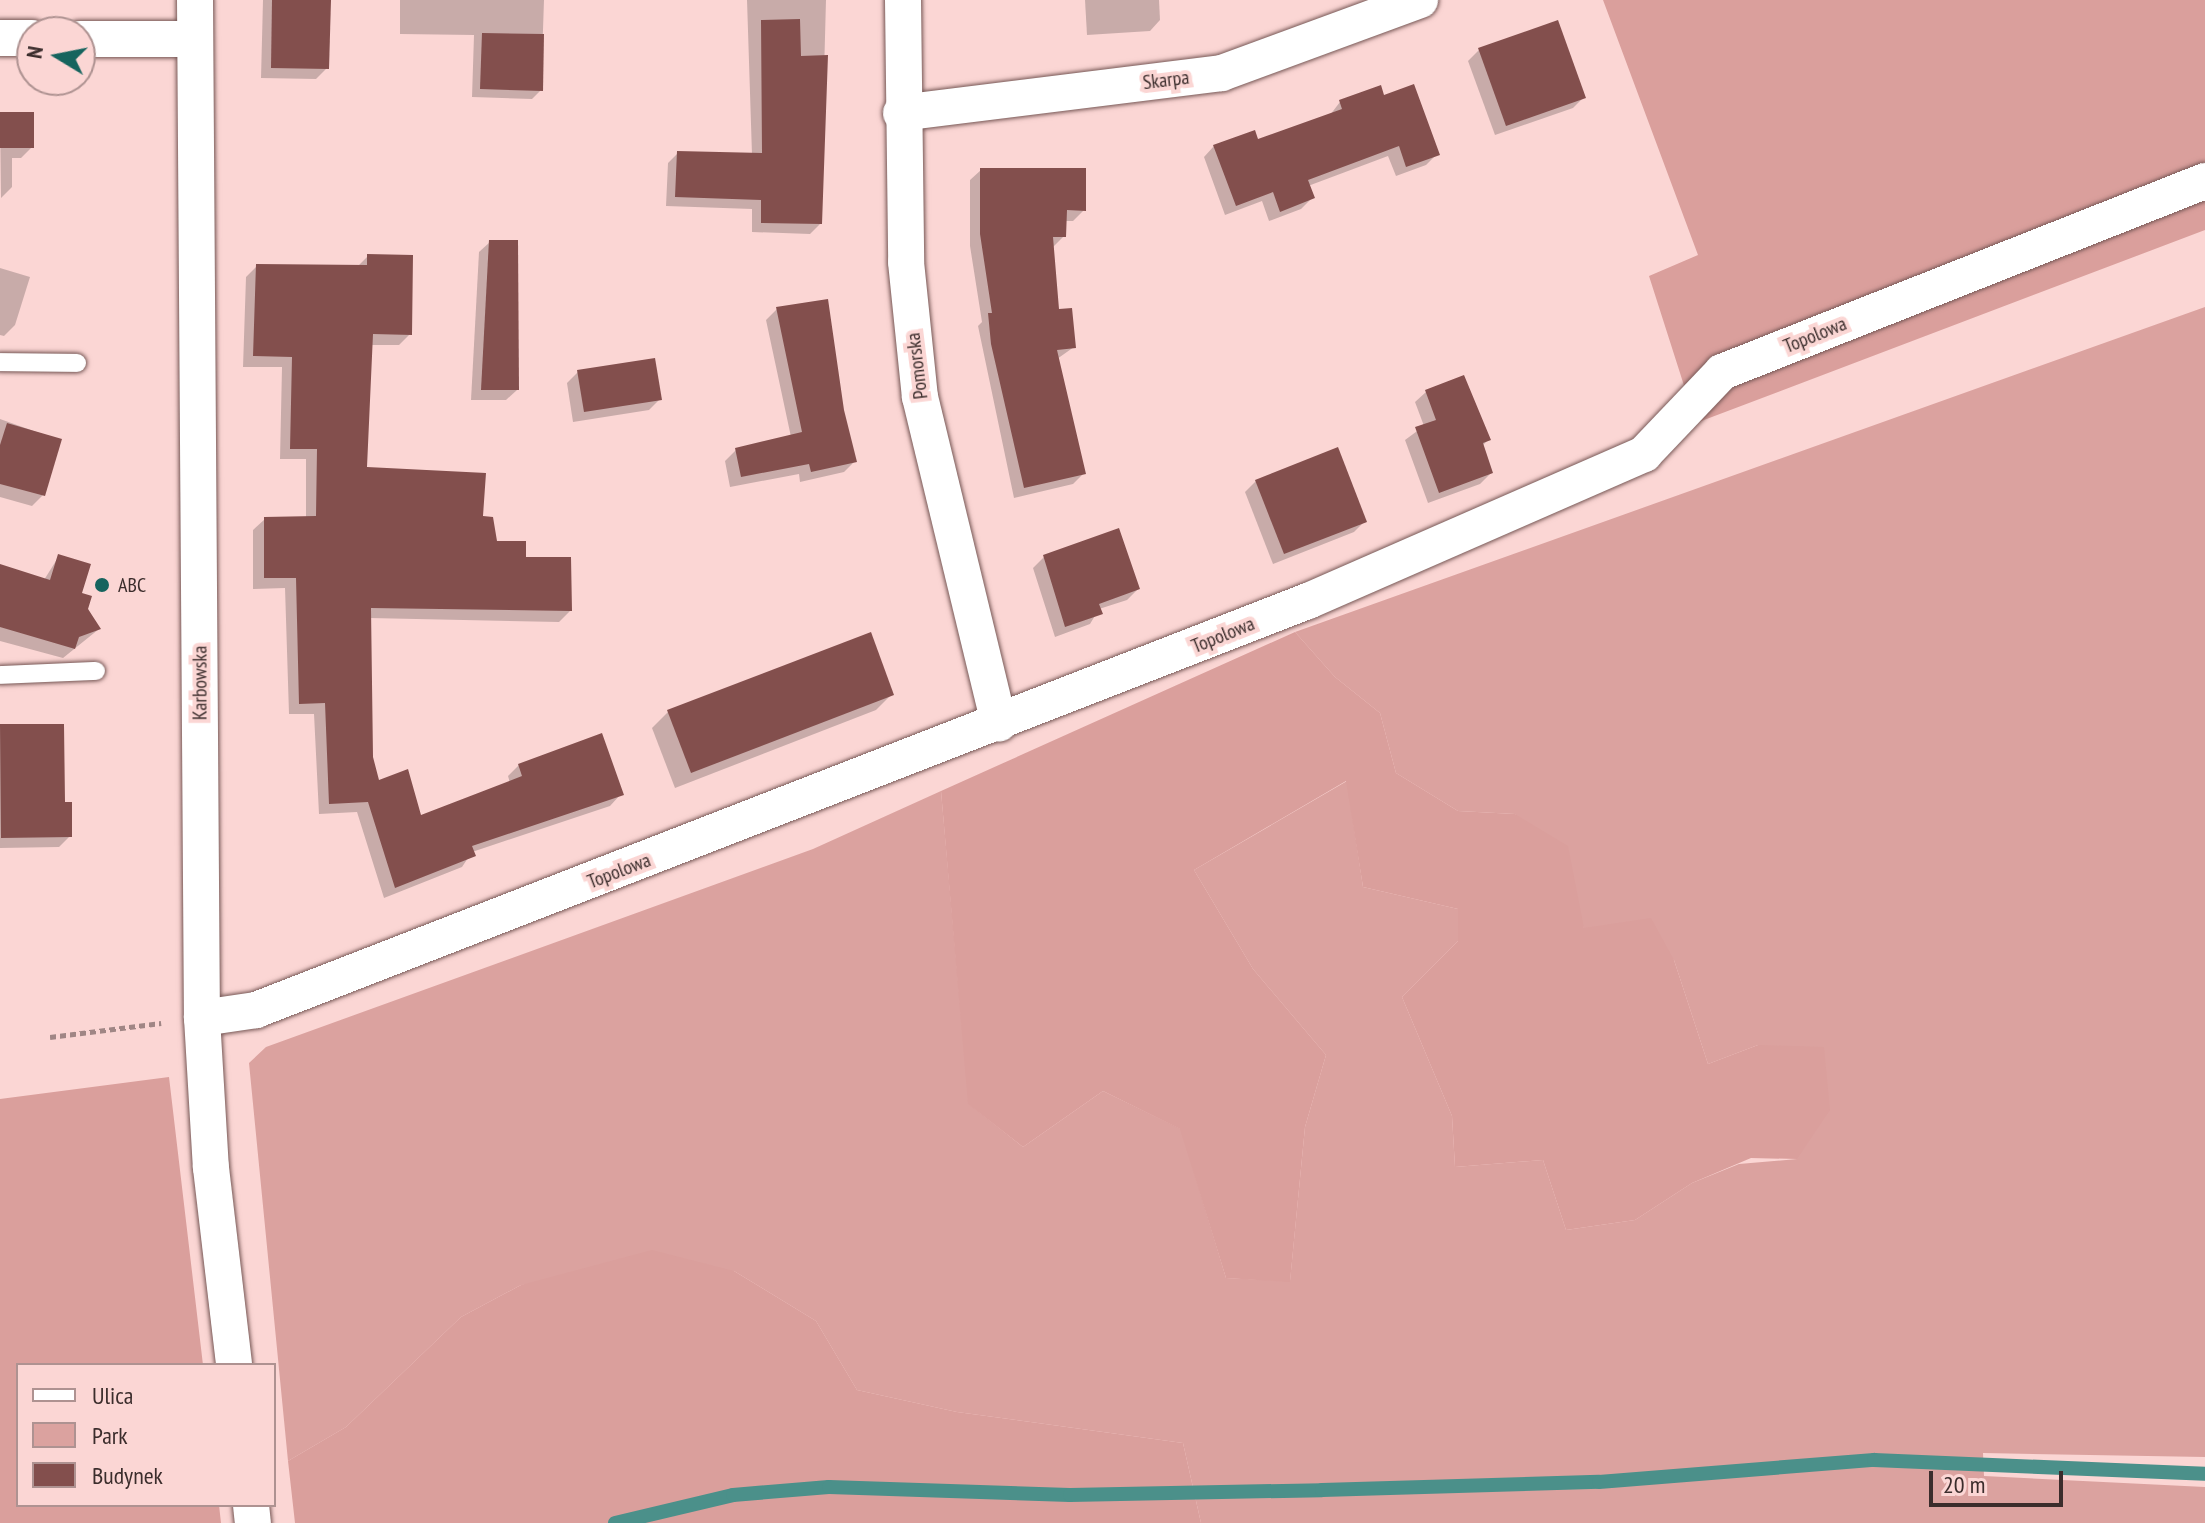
<!DOCTYPE html>
<html>
<head>
<meta charset="utf-8">
<style>
  body { margin:0 }
  #map { position:relative; width:2205px; height:1523px; overflow:hidden; background:#fbd6d4; font-family:"PT Sans Narrow",sans-serif }
  div>[style] { position:absolute }
  .green>* { inset:0; background:#dba29f }
  .forest>* { inset:0; background:#da9f9c }
  .shadow>* { inset:0; background:#0003 }
  .stream>* { height:14px; margin:-7px; padding:0 7px; transform-origin:7px; border-radius:7px; background:#4b908a }
  .building>* { inset:0; background:#834f4d }
  .path>* { height:5px; margin-top:-2.5px; transform-origin:0; background:repeating-linear-gradient(90deg,#a08685 0 6px,transparent 0 10px) }
  .roads { filter:drop-shadow(0 0 2px #775856) drop-shadow(0 0 2px #775856) }
  .lane>* { height:18px; margin:-9px; padding:0 9px; transform-origin:9px; border-radius:9px; background:#fff }
  .street>* { height:36px; margin:-18px; padding:0 18px; transform-origin:18px; border-radius:18px; background:#fff }
  .dots>* { width:22px; height:22px; translate:-50% -50%; box-sizing:border-box; border:4px solid #fbd6d4; border-radius:50% }
  span { translate:-50% -50%; white-space:nowrap; text-align:center; line-height:1.15; -webkit-text-stroke:8px #fbd6d4; paint-order:stroke }
  .street-label { font-size:20px; color:#3b2d2c }
  .poi-label { font-size:20px; color:#3b2d2c }
  .left { translate:0 -50%; text-align:left }
  .legend { position:absolute; left:16px; top:1363px; width:260px; height:144px; box-sizing:border-box; background:#fbd6d4; border:2px solid #ae9291; margin:0; padding:10px 14px; list-style:none; font-size:24px; color:#3b2d2c }
  .legend li { display:flex; align-items:center; gap:16px; height:40px }
  .legend b { width:40px; border:2px solid #ae9291 }
  .north { position:absolute; left:16px; top:16px; width:80px; height:80px; box-sizing:border-box; background:#fbd6d4; border:2px solid #ae9291; border-radius:50%; rotate:280deg; font-size:22px; font-weight:700; line-height:32px; text-align:center; color:#3b2d2c }
  .north::after { content:''; display:block; margin:auto; width:28px; height:36px; background:#16645e; clip-path:polygon(50% 0,100% 100%,50% 72%,0 100%) }
  .scale { position:absolute; left:1929px; top:1471px; width:134px; height:36px; box-sizing:border-box; border:4px solid #3b2d2c; border-top:0; padding-left:10px; font-size:24px; line-height:28px; white-space:nowrap; color:#3b2d2c; -webkit-text-stroke:6px #fbd6d4; paint-order:stroke }
</style>
</head>
<body>
<div id="map">
  <div class="green">
    <div style="clip-path:polygon(2205px 307px,2205px 1457px,1983px 1453px,1984px 1476px,2205px 1487px,2205px 1523px,1201px 1523px,1183px 1443px,957px 1412px,857px 1390px,816px 1321px,734px 1271px,521px 1285px,461px 1317px,346px 1427px,288px 1461px,249px 1063px,266px 1047px,813px 849px,941px 791px,969px 1104px,1023px 1147px,1103px 1091px,1181px 1129px,1226px 1278px,1290px 1281px,1305px 1127px,1326px 1055px,1253px 969px,1194px 870px,1347px 781px,1363px 887px,1458px 909px,1458px 941px,1402px 997px,1452px 1116px,1455px 1167px,1543px 1160px,1566px 1230px,1635px 1220px,1692px 1183px,1739px 1164px,1797px 1159px,1758px 1045px,1708px 1064px,1674px 960px,1584px 928px,1515px 814px,1458px 811px,1396px 773px,1380px 713px,1335px 677px,1295px 632px)"></div>
  </div>
  <div class="forest">
    <div style="clip-path:polygon(1603px 0,2205px 0,2205px 230px,1696px 423px,1649px 276px,1698px 255px)"></div>
    <div style="clip-path:polygon(1295px 632px,1335px 677px,1380px 713px,1396px 773px,1458px 811px,1515px 814px,1568px 846px,1584px 928px,1651px 918px,1674px 960px,1708px 1064px,1758px 1045px,1824px 1047px,1830px 1110px,1797px 1159px,1751px 1158px,1692px 1183px,1635px 1220px,1566px 1230px,1543px 1160px,1455px 1167px,1452px 1116px,1402px 997px,1458px 941px,1458px 909px,1363px 887px,1346px 781px,1194px 870px,1253px 969px,1326px 1055px,1305px 1127px,1290px 1282px,1226px 1278px,1180px 1129px,1103px 1091px,1023px 1147px,968px 1104px,941px 791px)"></div>
    <div style="clip-path:polygon(169px 1077px,203px 1365px,18px 1365px,18px 1505px,219px 1505px,221px 1523px,0 1523px,0 1099px)"></div>
    <div style="clip-path:polygon(652px 1250px,734px 1271px,816px 1321px,857px 1390px,957px 1412px,1183px 1443px,1201px 1523px,295px 1523px,288px 1461px,346px 1427px,461px 1317px,521px 1285px)"></div>
  </div>
  <div class="shadow">
    <div style="clip-path:polygon(263px 0,329px 0,327px 68px,316px 79px,261px 78px)"></div>
    <div style="clip-path:polygon(400px 0,544px 0,541px 90px,532px 99px,472px 97px,474px 35px,400px 34px)"></div>
    <div style="clip-path:polygon(747px 0,826px 0,820px 224px,810px 234px,752px 232px,752px 209px,666px 206px,668px 163px,678px 153px,752px 155px)"></div>
    <div style="clip-path:polygon(1085px 0,1159px 0,1160px 20px,1150px 31px,1087px 35px)"></div>
    <div style="clip-path:polygon(1479px 50px,1584px 97px,1573px 108px,1495px 135px,1468px 61px)"></div>
    <div style="clip-path:polygon(1383px 97px,1437px 154px,1426px 165px,1396px 176px,1388px 156px,1308px 186px,1312px 198px,1301px 209px,1269px 221px,1262px 201px,1225px 215px,1204px 157px,1214px 146px,1256px 141px,1330px 115px,1340px 102px)"></div>
    <div style="clip-path:polygon(0 114px,32px 147px,21px 158px,12px 158px,12px 187px,1px 198px)"></div>
    <div style="clip-path:polygon(981px 170px,1084px 210px,1073px 221px,1065px 221px,1064px 236px,1052px 248px,1058px 312px,1074px 347px,1057px 359px,1084px 473px,1073px 484px,1014px 498px,978px 326px,982px 322px,970px 246px,970px 180px)"></div>
    <div style="clip-path:polygon(490px 242px,517px 390px,506px 400px,471px 400px,479px 252px)"></div>
    <div style="clip-path:polygon(368px 256px,410px 334px,399px 345px,370px 345px,365px 469px,481px 518px,496px 543px,524px 559px,570px 611px,559px 622px,369px 618px,371px 757px,378px 783px,420px 817px,510px 783px,508px 776px,519px 765px,621px 794px,610px 806px,472px 852px,462px 867px,384px 898px,357px 812px,319px 814px,314px 714px,289px 714px,285px 588px,253px 589px,253px 530px,265px 519px,306px 518px,306px 459px,280px 459px,282px 367px,243px 367px,246px 277px,257px 266px,357px 267px)"></div>
    <div style="clip-path:polygon(0 268px,30px 277px,15px 325px,4px 336px,0 335px)"></div>
    <div style="clip-path:polygon(777px 309px,842px 410px,855px 461px,844px 472px,800px 482px,799px 474px,730px 487px,725px 461px,736px 450px,791px 437px,766px 320px)"></div>
    <div style="clip-path:polygon(578px 372px,660px 399px,649px 410px,573px 422px,567px 383px)"></div>
    <div style="clip-path:polygon(1426px 392px,1488px 440px,1482px 446px,1491px 473px,1480px 484px,1428px 503px,1405px 440px,1424px 426px,1415px 402px)"></div>
    <div style="clip-path:polygon(0 419px,59px 440px,43px 495px,32px 506px,0 497px)"></div>
    <div style="clip-path:polygon(1256px 481px,1365px 521px,1354px 532px,1273px 564px,1245px 492px)"></div>
    <div style="clip-path:polygon(59px 556px,99px 629px,63px 658px,0 641px,0 566px,44px 580px)"></div>
    <div style="clip-path:polygon(1044px 557px,1138px 589px,1127px 600px,1099px 609px,1090px 624px,1055px 637px,1033px 568px)"></div>
    <div style="clip-path:polygon(892px 694px,876px 710px,675px 788px,652px 728px,668px 712px)"></div>
    <div style="clip-path:polygon(0 726px,62px 726px,63px 804px,70px 836px,59px 847px,0 848px)"></div>
  </div>
  <div class="stream">
    <div style="left:615px;top:1523px;width:121px;rotate:-13.3deg"></div>
    <div style="left:733px;top:1495px;width:96px;rotate:-4.8deg"></div>
    <div style="left:829px;top:1487px;width:241px;rotate:1.9deg"></div>
    <div style="left:1070px;top:1495px;width:252px;rotate:-1.1deg"></div>
    <div style="left:1322px;top:1490px;width:277px;rotate:-1.7deg"></div>
    <div style="left:1599px;top:1482px;width:276px;rotate:-4.6deg"></div>
    <div style="left:1874px;top:1460px;width:331px;rotate:2.4deg"></div>
  </div>
  <div class="building">
    <div style="clip-path:polygon(272px 0,331px 0,329px 69px,271px 68px)"></div>
    <div style="clip-path:polygon(800px 19px,801px 56px,828px 55px,822px 224px,761px 223px,761px 200px,675px 197px,677px 151px,762px 153px,761px 20px)"></div>
    <div style="clip-path:polygon(1558px 20px,1586px 98px,1506px 126px,1478px 48px)"></div>
    <div style="clip-path:polygon(482px 33px,544px 34px,543px 91px,480px 89px)"></div>
    <div style="clip-path:polygon(1414px 84px,1440px 155px,1406px 167px,1399px 146px,1308px 180px,1315px 198px,1280px 212px,1273px 192px,1236px 206px,1213px 145px,1255px 130px,1258px 139px,1342px 109px,1339px 100px,1381px 85px,1384px 95px)"></div>
    <div style="clip-path:polygon(0 112px,34px 112px,34px 148px,0 148px)"></div>
    <div style="clip-path:polygon(980px 168px,1086px 168px,1086px 211px,1067px 210px,1066px 237px,1053px 237px,1059px 309px,1072px 308px,1076px 348px,1057px 350px,1086px 474px,1024px 488px,991px 344px,988px 313px,992px 313px,980px 234px)"></div>
    <div style="clip-path:polygon(489px 240px,518px 240px,519px 390px,481px 390px)"></div>
    <div style="clip-path:polygon(367px 254px,413px 255px,412px 335px,373px 334px,367px 467px,486px 473px,483px 516px,493px 517px,497px 541px,526px 541px,526px 557px,571px 557px,572px 611px,371px 608px,373px 757px,379px 780px,408px 769px,421px 815px,522px 776px,518px 764px,602px 733px,624px 795px,472px 846px,476px 856px,395px 888px,368px 802px,329px 804px,325px 703px,299px 704px,296px 578px,264px 578px,264px 517px,316px 516px,317px 449px,290px 449px,292px 357px,253px 356px,256px 264px,367px 265px)"></div>
    <div style="clip-path:polygon(828px 299px,844px 410px,857px 462px,811px 472px,809px 464px,741px 477px,735px 448px,802px 432px,776px 307px)"></div>
    <div style="clip-path:polygon(655px 358px,662px 400px,584px 412px,577px 370px)"></div>
    <div style="clip-path:polygon(1464px 375px,1491px 440px,1483px 443px,1493px 473px,1439px 493px,1415px 427px,1436px 420px,1425px 390px)"></div>
    <div style="clip-path:polygon(7px 423px,62px 439px,45px 496px,0 484px,0 445px)"></div>
    <div style="clip-path:polygon(1338px 447px,1367px 522px,1284px 554px,1255px 480px)"></div>
    <div style="clip-path:polygon(1119px 528px,1140px 589px,1099px 604px,1103px 614px,1065px 627px,1043px 555px)"></div>
    <div style="clip-path:polygon(58px 554px,91px 564px,82px 593px,92px 596px,88px 609px,101px 629px,79px 637px,75px 649px,0 627px,0 564px,50px 580px)"></div>
    <div style="clip-path:polygon(871px 632px,894px 695px,691px 773px,667px 710px)"></div>
    <div style="clip-path:polygon(0 724px,64px 724px,65px 802px,72px 802px,72px 837px,1px 838px)"></div>
  </div>
  <div class="path">
    <div style="left:50px;top:1037px;width:112px;rotate:-7.2deg"></div>
  </div>
  <div class="roads">
    <div class="lane">
      <div style="left:0;top:362px;width:77px;rotate:0.7deg"></div>
      <div style="left:0;top:675px;width:96px;rotate:-2.4deg"></div>
    </div>
    <div class="street">
      <div style="left:195px;top:0;width:1018px;rotate:89.61deg"></div>
      <div style="left:202px;top:1018px;width:150px;rotate:86.6deg"></div>
      <div style="left:211px;top:1168px;width:198px;rotate:83.3deg"></div>
      <div style="left:903px;top:0;width:262px;rotate:89.3deg"></div>
      <div style="left:906px;top:262px;width:136px;rotate:84.1deg"></div>
      <div style="left:920px;top:397px;width:336px;rotate:76.4deg"></div>
      <div style="left:0;top:38px;width:32px"></div>
      <div style="left:80px;top:39px;width:115px"></div>
      <div style="left:901px;top:113px;width:323px;rotate:-7.1deg"></div>
      <div style="left:1222px;top:73px;width:211px;rotate:-20.2deg"></div>
      <div style="left:202px;top:1018px;width:55px;rotate:-8.4deg"></div>
      <div style="left:256px;top:1010px;width:1129px;rotate:-21.25deg"></div>
      <div style="left:1308px;top:601px;width:367px;rotate:-23.6deg"></div>
      <div style="left:1644px;top:454px;width:113px;rotate:-46.4deg"></div>
      <div style="left:1722px;top:372px;width:519px;rotate:-21.58deg"></div>
      <div style="left:251px;top:1505px;width:18px;rotate:84deg"></div>
    </div>
  </div>
  <div class="dots">
    <div style="left:102px;top:585px;background:#16645e"></div>
  </div>
  <div class="street-label">
    <span style="left:1166px;top:80px;rotate:-7deg">Skarpa</span>
    <span style="left:1815px;top:335px;rotate:-22deg">Topolowa</span>
    <span style="left:917px;top:366px;rotate:-97deg">Pomorska</span>
    <span style="left:1223px;top:635px;rotate:-22deg">Topolowa</span>
    <span style="left:200px;top:683px;rotate:-90deg">Karbowska</span>
    <span style="left:619px;top:871px;rotate:-21deg">Topolowa</span>
  </div>
  <div class="poi-label">
    <span class="left" style="left:118px;top:585px">ABC</span>
  </div>
  <ul class="legend">
  <li><b style="height:10px;background:#fff"></b>Ulica</li>
  <li><b style="height:22px;background:#dba29f"></b>Park</li>
  <li><b style="height:22px;background:#834f4d"></b>Budynek</li>
  </ul>
  <div class="north">N</div>
  <div class="scale">20 m</div>
</div>
</body>
</html>
